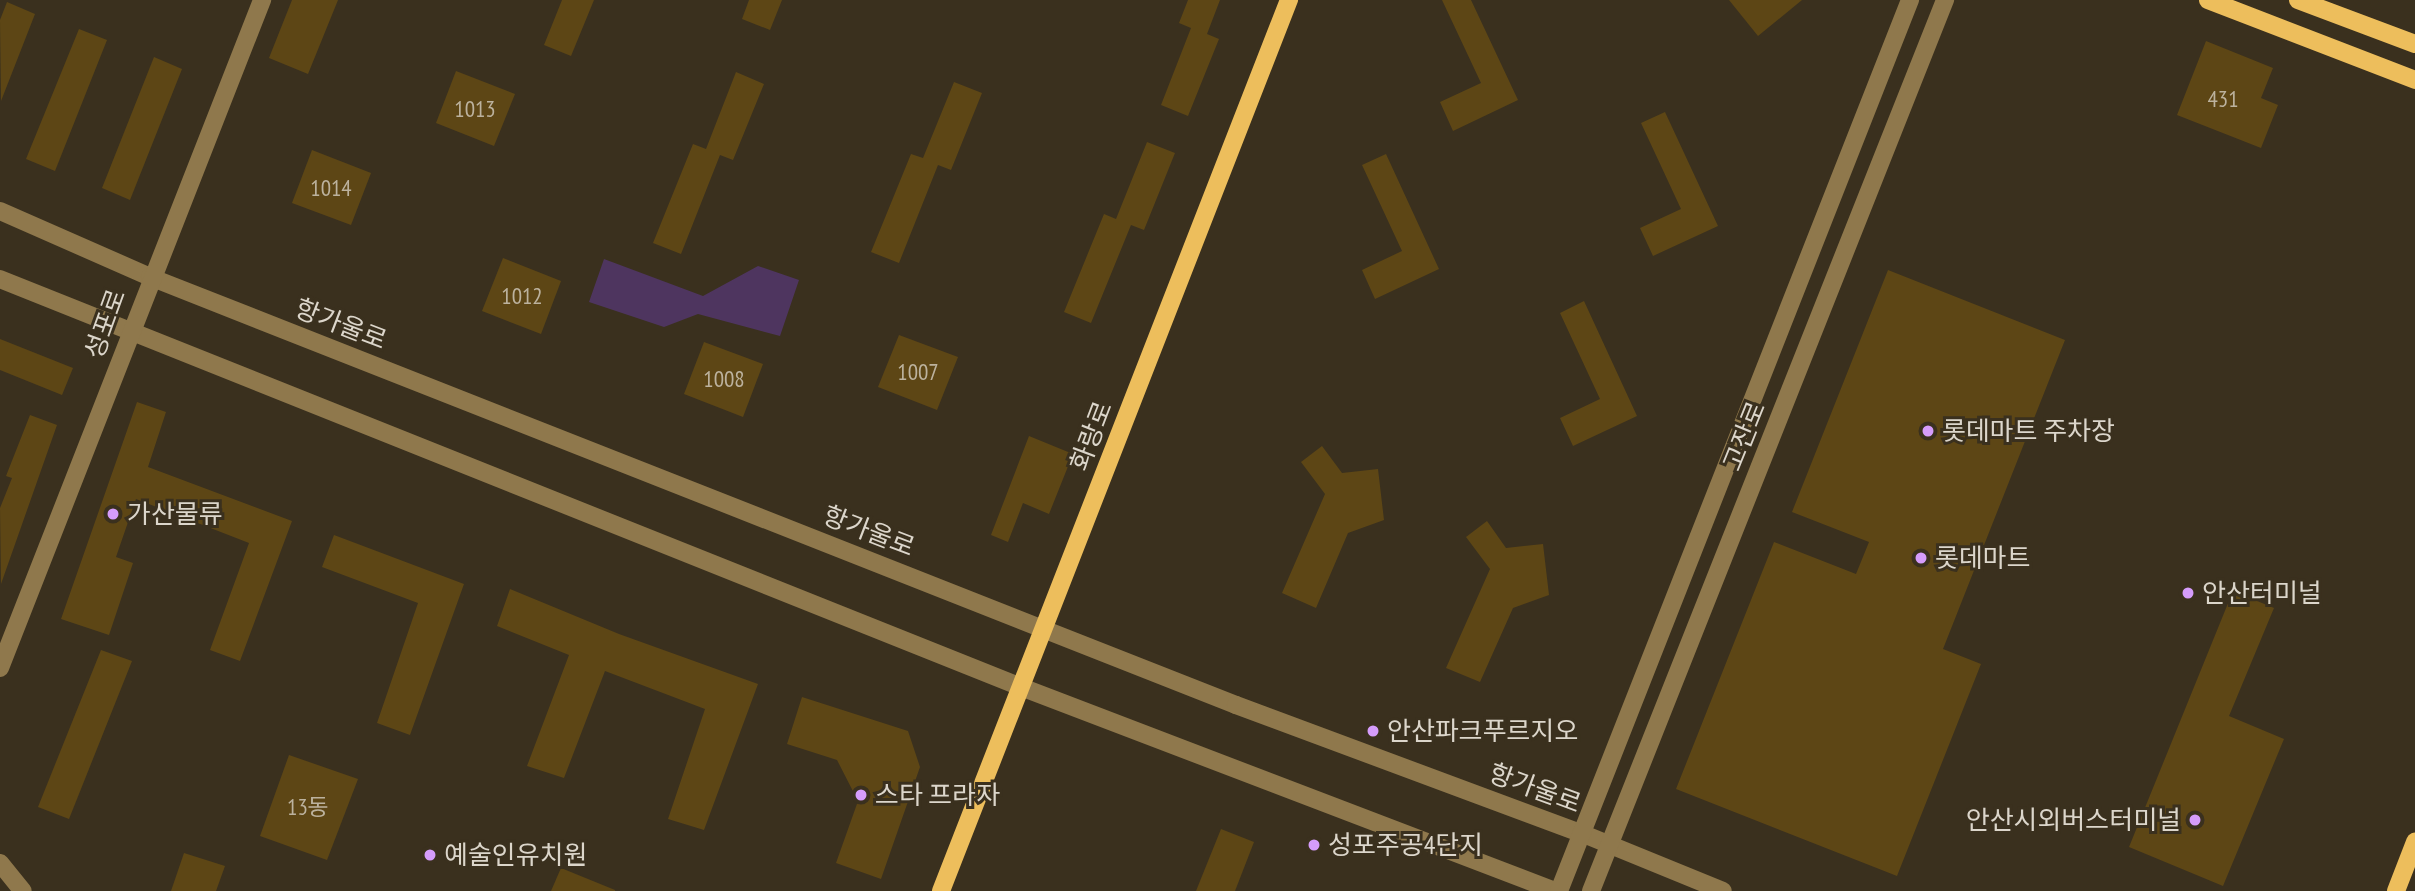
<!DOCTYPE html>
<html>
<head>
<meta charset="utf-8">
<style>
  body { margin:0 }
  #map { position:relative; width:2415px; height:891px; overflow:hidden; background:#3a301e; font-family:"PT Sans Narrow","Noto Sans KR",sans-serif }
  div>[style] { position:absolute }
  .green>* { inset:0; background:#4e355f }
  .building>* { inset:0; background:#5d4615 }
  .minor>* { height:18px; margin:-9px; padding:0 9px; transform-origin:9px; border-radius:9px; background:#8f784c }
  .major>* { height:18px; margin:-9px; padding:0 9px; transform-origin:9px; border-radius:9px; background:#edbe5c }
  .dots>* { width:19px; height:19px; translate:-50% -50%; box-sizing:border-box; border:4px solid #3a301e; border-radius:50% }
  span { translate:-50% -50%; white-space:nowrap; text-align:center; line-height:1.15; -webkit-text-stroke:6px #3a301e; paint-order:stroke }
  .number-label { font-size:23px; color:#bcb29e }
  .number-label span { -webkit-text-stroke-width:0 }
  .street-label { font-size:26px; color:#dcd6cb }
  .poi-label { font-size:26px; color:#dcd6cb }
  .left { translate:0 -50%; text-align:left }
  .right { translate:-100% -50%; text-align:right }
</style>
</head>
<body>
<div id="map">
  <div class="green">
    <div style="clip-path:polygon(604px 259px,703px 296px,758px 266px,799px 280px,780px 336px,698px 314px,664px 327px,589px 302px)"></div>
  </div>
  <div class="building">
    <div style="clip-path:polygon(292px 0,338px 0,308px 74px,269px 58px)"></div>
    <div style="clip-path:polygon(562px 0,594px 0,571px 56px,544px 45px)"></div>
    <div style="clip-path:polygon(749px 0,782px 0,770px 30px,742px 19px)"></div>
    <div style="clip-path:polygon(1188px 0,1220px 0,1207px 34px,1219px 39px,1188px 116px,1161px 105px,1191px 28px,1179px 23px)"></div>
    <div style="clip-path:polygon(1442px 0,1471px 0,1518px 100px,1453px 131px,1440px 102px,1481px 83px)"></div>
    <div style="clip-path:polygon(1729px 0,1802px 0,1758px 36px)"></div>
    <div style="clip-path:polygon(7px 2px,35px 14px,1px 101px,0 20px)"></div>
    <div style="clip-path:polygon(79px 29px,107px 40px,55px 171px,26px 159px)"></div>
    <div style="clip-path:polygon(2206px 41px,2273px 68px,2261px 98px,2278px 105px,2261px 148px,2177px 115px)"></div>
    <div style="clip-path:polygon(154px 57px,182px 69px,130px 200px,102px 188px)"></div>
    <div style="clip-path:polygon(456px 71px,515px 94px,494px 146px,436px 123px)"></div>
    <div style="clip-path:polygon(736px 72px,764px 84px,733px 160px,720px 155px,681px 254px,653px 243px,693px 144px,706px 149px)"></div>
    <div style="clip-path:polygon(954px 82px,982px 93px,951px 170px,938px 165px,899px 263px,871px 252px,911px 154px,923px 158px)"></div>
    <div style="clip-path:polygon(1665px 112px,1718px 226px,1653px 256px,1640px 228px,1681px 209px,1641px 123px)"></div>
    <div style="clip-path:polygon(1147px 142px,1175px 153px,1144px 230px,1131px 225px,1091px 323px,1064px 312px,1104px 214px,1116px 219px)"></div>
    <div style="clip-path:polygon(312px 150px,371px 173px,351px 225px,292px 203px)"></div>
    <div style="clip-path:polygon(1386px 154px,1439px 269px,1375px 299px,1362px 270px,1402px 251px,1362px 165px)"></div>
    <div style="clip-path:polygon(503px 258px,561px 281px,541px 334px,482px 311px)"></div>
    <div style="clip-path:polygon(1888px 270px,2065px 340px,1943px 649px,1981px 664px,1897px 876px,1676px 789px,1774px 542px,1856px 574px,1869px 542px,1792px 512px)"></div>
    <div style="clip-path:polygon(1584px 301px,1637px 416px,1573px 446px,1560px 418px,1600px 399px,1560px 313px)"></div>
    <div style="clip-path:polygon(899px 335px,958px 357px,937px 410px,878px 387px)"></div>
    <div style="clip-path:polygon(0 339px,73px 368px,62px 395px,0 370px)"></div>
    <div style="clip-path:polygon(704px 342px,763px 364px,743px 417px,684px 394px)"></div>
    <div style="clip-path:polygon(137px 402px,166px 412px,148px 467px,292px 521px,240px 661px,210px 650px,249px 543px,136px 499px,116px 557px,133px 563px,109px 635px,61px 619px)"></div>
    <div style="clip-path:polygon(30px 415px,57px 425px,1px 584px,0 508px,12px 478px,6px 476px)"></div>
    <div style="clip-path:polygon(1029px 436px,1073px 454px,1049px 514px,1023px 503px,1008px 542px,991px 535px)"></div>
    <div style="clip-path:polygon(1322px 446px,1342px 473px,1378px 469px,1384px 520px,1348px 533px,1316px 608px,1282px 593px,1325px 494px,1301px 462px)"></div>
    <div style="clip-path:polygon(1487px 521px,1506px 548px,1543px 544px,1549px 595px,1513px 608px,1480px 682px,1446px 668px,1490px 569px,1466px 537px)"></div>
    <div style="clip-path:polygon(334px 535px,464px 584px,410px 735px,377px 723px,418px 603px,322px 567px)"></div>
    <div style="clip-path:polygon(510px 589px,619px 634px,758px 684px,704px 830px,668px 819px,705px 709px,605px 671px,564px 778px,527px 766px,569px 655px,497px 626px)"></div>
    <div style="clip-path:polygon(2233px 591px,2274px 608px,2229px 716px,2284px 739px,2223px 886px,2129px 847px)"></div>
    <div style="clip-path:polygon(101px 650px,132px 661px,69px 819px,38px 807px)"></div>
    <div style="clip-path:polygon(802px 697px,908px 731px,920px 767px,881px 879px,836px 863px,858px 801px,837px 760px,787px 744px)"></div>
    <div style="clip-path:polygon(289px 755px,358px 779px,327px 860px,260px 836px)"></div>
    <div style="clip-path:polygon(1221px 829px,1254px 842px,1235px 891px,1196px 891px)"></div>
    <div style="clip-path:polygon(184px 853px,225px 866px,216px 891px,171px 891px)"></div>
    <div style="clip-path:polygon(561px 868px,615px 890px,615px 891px,551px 891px)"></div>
  </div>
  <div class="minor">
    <div style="left:0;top:211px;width:164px;rotate:23.7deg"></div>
    <div style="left:150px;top:277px;width:1167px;rotate:21.51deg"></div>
    <div style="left:1236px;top:705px;width:368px;rotate:20.4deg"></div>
    <div style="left:1581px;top:833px;width:153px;rotate:22.2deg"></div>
    <div style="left:0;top:279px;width:1100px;rotate:21.78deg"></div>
    <div style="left:1021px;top:687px;width:572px;rotate:20.91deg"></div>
    <div style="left:0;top:668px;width:718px;rotate:-68.58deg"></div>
    <div style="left:0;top:863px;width:36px;rotate:51deg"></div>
    <div style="left:1559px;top:891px;width:958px;rotate:-68.5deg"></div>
    <div style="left:1591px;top:891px;width:959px;rotate:-68.33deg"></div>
  </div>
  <div class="major">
    <div style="left:2208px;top:0;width:222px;rotate:21.1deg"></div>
    <div style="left:2298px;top:0;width:125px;rotate:20.6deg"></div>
    <div style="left:941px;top:891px;width:957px;rotate:-68.67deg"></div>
    <div style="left:2396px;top:891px;width:53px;rotate:-68.8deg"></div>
  </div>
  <div class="dots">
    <div style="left:1928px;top:431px;background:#d59cfb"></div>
    <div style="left:113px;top:514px;background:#d59cfb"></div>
    <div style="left:1921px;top:558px;background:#d59cfb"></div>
    <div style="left:2188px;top:593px;background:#d59cfb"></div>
    <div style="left:1373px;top:731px;background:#d59cfb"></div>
    <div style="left:861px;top:795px;background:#d59cfb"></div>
    <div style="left:2195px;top:820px;background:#d59cfb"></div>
    <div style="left:1314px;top:845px;background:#d59cfb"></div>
    <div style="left:430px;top:855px;background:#d59cfb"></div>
  </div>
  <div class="number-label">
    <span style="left:2223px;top:99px">431</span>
    <span style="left:475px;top:109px">1013</span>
    <span style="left:331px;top:188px">1014</span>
    <span style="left:522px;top:296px">1012</span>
    <span style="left:918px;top:372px">1007</span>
    <span style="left:724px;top:379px">1008</span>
    <span style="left:308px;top:807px">13동</span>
  </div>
  <div class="street-label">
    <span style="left:105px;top:324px;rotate:-70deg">성포로</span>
    <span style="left:341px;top:324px;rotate:21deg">항가울로</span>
    <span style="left:1091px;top:436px;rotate:-69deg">화랑로</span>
    <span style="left:1744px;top:436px;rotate:-68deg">고잔로</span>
    <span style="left:869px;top:531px;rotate:21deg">항가울로</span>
    <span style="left:1535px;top:788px;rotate:20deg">항가울로</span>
  </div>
  <div class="poi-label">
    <span class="left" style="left:1942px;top:431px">롯데마트 주차장</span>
    <span class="left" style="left:127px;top:514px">가산물류</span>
    <span class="left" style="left:1935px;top:558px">롯데마트</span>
    <span class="left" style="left:2202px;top:593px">안산터미널</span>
    <span class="left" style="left:1387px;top:731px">안산파크푸르지오</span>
    <span class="left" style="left:875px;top:795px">스타 프라자</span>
    <span class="right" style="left:2181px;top:820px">안산시외버스터미널</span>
    <span class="left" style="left:1328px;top:845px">성포주공4단지</span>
    <span class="left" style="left:444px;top:855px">예술인유치원</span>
  </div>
</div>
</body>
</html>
